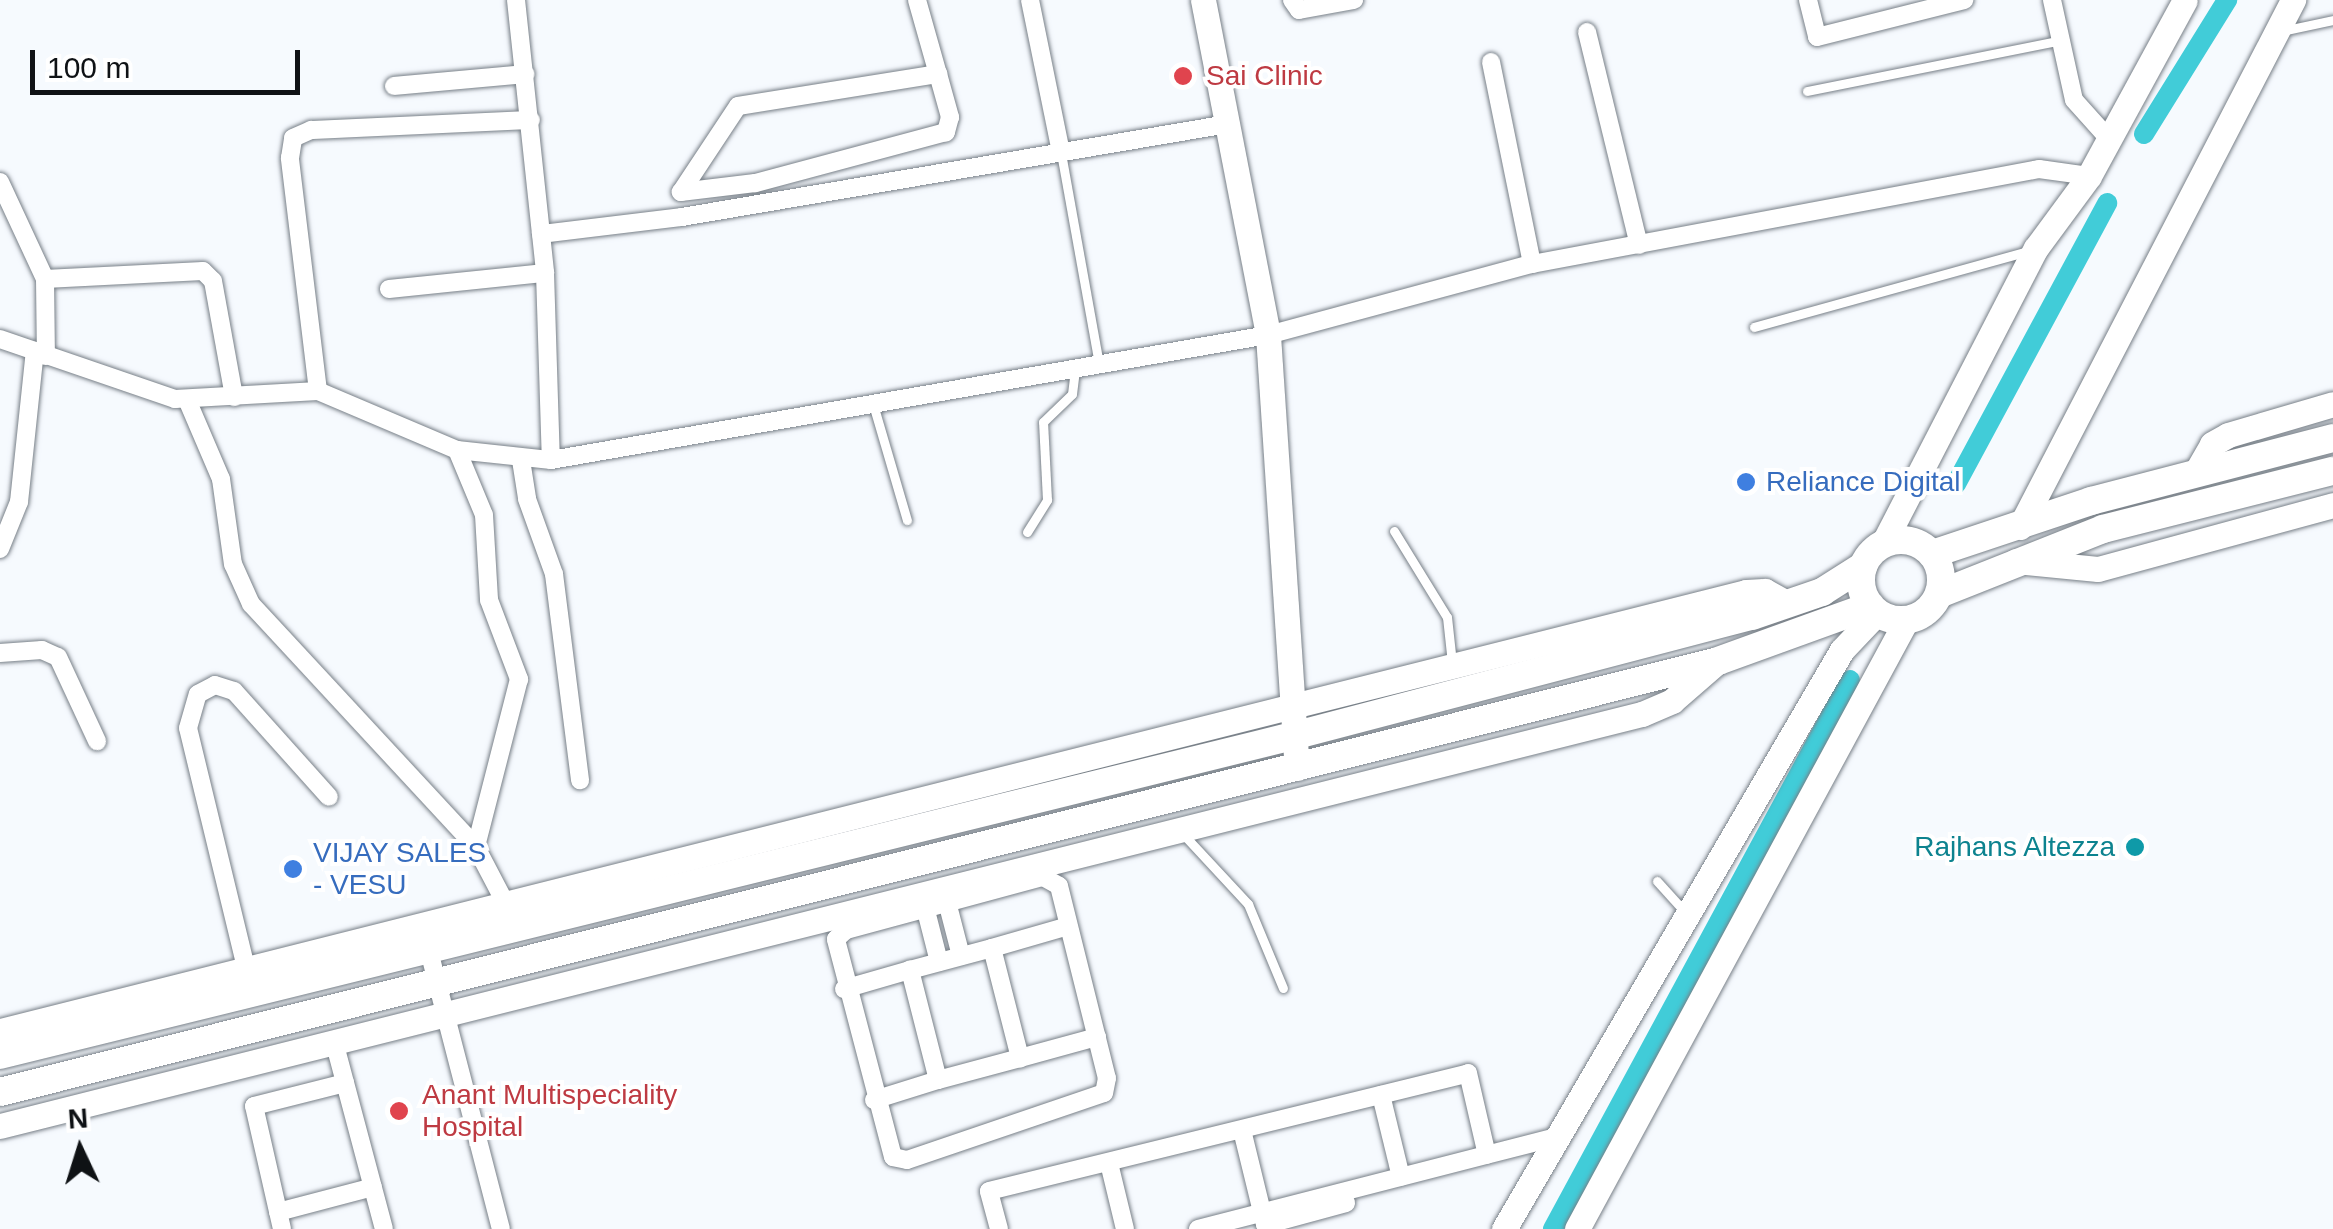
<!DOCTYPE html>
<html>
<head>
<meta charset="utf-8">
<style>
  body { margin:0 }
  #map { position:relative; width:2333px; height:1229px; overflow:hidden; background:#f6fafe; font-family:Arial,sans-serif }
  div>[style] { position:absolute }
  .canal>* { height:20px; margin:-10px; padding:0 10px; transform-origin:10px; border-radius:10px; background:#41ccd8 }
  .roads { filter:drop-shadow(0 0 2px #777f87) drop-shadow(0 0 2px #777f87) }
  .lane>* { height:9px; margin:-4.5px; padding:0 4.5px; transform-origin:4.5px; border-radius:4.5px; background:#fff }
  .street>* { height:18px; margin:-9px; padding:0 9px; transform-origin:9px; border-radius:9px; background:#fff }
  .secondary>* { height:25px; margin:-12.5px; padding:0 12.5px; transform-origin:12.5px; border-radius:12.5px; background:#fff }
  .primary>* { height:28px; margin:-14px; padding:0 14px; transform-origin:14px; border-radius:14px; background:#fff }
  .primary>.ring { margin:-14px; padding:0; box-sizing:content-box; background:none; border:28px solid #fff; border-radius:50% }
  .dots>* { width:28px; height:28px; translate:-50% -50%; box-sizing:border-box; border:5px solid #fff; border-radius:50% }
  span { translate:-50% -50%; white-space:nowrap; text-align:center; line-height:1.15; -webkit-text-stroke:8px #fff; paint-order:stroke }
  .health-label { font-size:28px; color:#be3a42 }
  .left { translate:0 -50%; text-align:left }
  .shop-label { font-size:28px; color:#366cbe }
  .culture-label { font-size:28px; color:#0d838f }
  .right { translate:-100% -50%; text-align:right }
  .north { position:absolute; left:30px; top:1099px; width:100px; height:100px; -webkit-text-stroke:8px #fff; paint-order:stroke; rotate:356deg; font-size:28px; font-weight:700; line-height:40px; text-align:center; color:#0f1215 }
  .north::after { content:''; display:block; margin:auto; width:35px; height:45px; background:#0f1215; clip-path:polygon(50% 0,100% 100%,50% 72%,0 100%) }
  .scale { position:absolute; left:30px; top:50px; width:270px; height:45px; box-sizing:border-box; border:5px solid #0f1215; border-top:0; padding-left:12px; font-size:30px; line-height:35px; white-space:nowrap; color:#0f1215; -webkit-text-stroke:8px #fff; paint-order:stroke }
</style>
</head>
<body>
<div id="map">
  <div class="canal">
    <div style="left:2144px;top:134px;width:158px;rotate:-58.2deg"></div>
    <div style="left:1956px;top:484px;width:319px;rotate:-61.7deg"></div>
    <div style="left:1553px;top:1229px;width:624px;rotate:-61.59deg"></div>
  </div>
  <div class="roads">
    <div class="lane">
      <div style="left:2282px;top:31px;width:52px;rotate:-12.2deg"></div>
      <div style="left:1807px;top:91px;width:260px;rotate:-11.3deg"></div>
      <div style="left:1061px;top:153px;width:214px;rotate:79.8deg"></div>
      <div style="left:1754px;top:327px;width:288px;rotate:-15.5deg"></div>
      <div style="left:873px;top:404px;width:121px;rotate:73.7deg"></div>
      <div style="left:1394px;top:531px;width:101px;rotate:58.4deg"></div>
      <div style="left:1447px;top:617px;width:46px;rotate:83.8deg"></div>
      <div style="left:1027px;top:532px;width:38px;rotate:-58deg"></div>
      <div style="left:1047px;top:500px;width:78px;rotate:-92.9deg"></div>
      <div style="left:1043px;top:422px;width:40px;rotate:-44deg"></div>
      <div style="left:1072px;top:394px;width:24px;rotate:-83deg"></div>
      <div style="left:1183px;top:834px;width:96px;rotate:47.1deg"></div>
      <div style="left:1248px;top:904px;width:91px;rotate:67.4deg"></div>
      <div style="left:1657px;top:881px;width:42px;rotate:47.9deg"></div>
    </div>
    <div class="street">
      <div style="left:516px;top:0;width:275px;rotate:83.9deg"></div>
      <div style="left:545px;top:273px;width:187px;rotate:88.2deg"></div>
      <div style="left:551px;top:460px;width:728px;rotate:-9.89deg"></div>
      <div style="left:1268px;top:335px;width:273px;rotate:-15.1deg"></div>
      <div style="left:1532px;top:264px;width:516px;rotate:-10.61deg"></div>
      <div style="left:2039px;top:169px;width:50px;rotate:8deg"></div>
      <div style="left:917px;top:0;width:77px;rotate:74.2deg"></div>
      <div style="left:938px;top:74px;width:45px;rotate:74.4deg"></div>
      <div style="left:950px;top:117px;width:16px;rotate:105deg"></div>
      <div style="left:946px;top:132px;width:198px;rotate:165deg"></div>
      <div style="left:755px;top:183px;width:75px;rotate:173.1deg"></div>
      <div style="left:681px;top:192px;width:103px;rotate:-56.5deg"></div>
      <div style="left:738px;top:106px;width:203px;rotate:-9.1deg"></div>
      <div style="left:1030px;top:0;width:156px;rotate:78.5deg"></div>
      <div style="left:1292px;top:0;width:12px;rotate:55deg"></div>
      <div style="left:1299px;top:10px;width:56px;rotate:-10.3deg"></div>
      <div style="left:1808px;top:0;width:38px;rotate:76deg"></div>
      <div style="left:1817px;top:37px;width:152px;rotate:-14.1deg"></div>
      <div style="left:2052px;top:0;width:102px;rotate:77.6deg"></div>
      <div style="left:2074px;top:100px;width:52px;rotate:48.1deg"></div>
      <div style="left:1587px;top:32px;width:219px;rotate:76.3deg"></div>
      <div style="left:1491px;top:62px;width:206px;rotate:78.5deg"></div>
      <div style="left:394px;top:86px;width:132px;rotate:-5.2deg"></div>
      <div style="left:0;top:182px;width:107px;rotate:65.1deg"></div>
      <div style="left:45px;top:279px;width:77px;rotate:89.3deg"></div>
      <div style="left:541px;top:234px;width:142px;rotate:-6.9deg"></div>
      <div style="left:682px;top:217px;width:554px;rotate:-9.67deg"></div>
      <div style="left:45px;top:279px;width:158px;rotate:-2.9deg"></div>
      <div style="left:203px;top:271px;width:14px;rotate:45deg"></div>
      <div style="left:213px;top:281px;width:118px;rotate:79.7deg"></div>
      <div style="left:389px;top:289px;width:157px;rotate:-5.9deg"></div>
      <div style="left:0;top:339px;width:185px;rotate:18.9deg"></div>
      <div style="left:175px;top:399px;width:143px;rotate:-3.2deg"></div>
      <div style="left:318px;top:391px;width:151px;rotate:23deg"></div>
      <div style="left:457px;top:450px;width:95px;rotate:6.1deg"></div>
      <div style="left:318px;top:391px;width:235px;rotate:-96.9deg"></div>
      <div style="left:290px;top:158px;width:20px;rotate:-81deg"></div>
      <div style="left:293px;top:138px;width:20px;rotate:-24deg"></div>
      <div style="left:311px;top:130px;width:220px;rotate:-2.6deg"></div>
      <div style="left:188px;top:402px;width:84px;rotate:66.8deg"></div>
      <div style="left:221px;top:479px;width:86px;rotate:82deg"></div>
      <div style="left:233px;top:564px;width:44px;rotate:65.8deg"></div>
      <div style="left:251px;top:604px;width:331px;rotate:47.2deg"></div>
      <div style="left:476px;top:847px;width:71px;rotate:62.4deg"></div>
      <div style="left:457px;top:450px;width:70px;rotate:67.4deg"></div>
      <div style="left:484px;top:515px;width:85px;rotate:86.6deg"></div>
      <div style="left:489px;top:600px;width:85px;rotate:69.2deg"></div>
      <div style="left:519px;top:679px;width:173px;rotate:104.4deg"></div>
      <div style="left:521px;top:460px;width:39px;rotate:81deg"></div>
      <div style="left:527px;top:499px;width:80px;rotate:70.2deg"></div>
      <div style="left:554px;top:574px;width:208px;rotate:82.8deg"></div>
      <div style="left:0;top:549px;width:51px;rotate:-68deg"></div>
      <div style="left:19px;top:502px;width:152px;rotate:-84deg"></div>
      <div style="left:0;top:653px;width:42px;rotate:-4.1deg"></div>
      <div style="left:42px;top:650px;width:17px;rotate:24deg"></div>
      <div style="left:58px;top:657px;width:93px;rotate:65.1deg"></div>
      <div style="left:1043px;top:877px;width:18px;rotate:29deg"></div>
      <div style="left:1059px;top:886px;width:198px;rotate:76deg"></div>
      <div style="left:1107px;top:1078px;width:15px;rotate:101deg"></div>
      <div style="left:1104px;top:1093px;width:208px;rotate:161.2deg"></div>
      <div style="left:907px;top:1160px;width:14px;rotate:-168deg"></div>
      <div style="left:893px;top:1157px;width:225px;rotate:-104.7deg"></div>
      <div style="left:836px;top:939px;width:13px;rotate:-42deg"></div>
      <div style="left:846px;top:930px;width:204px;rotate:-15.1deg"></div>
      <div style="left:945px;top:894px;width:64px;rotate:75.5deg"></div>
      <div style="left:923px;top:899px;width:65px;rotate:75.7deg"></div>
      <div style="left:992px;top:948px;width:114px;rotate:75.7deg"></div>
      <div style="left:1020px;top:1058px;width:85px;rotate:165deg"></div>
      <div style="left:938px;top:1080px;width:114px;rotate:-104.3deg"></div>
      <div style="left:910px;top:970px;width:85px;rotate:-15deg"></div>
      <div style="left:992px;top:948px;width:79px;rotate:-16.1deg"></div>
      <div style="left:429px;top:951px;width:287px;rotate:75.5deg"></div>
      <div style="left:249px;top:980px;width:259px;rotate:-103.6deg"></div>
      <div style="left:188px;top:728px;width:35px;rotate:-74deg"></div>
      <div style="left:198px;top:694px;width:19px;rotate:-28deg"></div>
      <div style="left:215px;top:685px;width:20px;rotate:18deg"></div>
      <div style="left:234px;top:691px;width:142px;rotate:48.1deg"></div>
      <div style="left:844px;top:989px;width:69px;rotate:-16.1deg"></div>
      <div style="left:335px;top:1045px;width:190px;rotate:75.1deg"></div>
      <div style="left:1020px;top:1058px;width:80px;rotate:-15.3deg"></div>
      <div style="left:1381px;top:1095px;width:84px;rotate:76.3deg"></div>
      <div style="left:874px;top:1100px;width:67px;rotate:-17.4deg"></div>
      <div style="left:1242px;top:1130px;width:97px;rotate:76.3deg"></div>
      <div style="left:1109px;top:1163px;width:68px;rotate:76.4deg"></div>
      <div style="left:278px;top:1212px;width:98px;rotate:-14.7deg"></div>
      <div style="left:1265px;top:1225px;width:84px;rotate:-15.2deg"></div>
      <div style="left:282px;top:1229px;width:126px;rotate:-102.8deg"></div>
      <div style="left:254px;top:1106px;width:94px;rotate:-14.2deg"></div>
      <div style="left:999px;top:1229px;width:39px;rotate:-105deg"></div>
      <div style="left:989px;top:1191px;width:493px;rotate:-13.8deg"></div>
      <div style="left:1468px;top:1073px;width:84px;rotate:77deg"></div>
      <div style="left:1198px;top:1229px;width:370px;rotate:-14.4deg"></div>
    </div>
    <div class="secondary">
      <div style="left:1203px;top:0;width:341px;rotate:79deg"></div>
      <div style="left:1268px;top:335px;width:434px;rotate:86.2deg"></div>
      <div style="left:2195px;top:474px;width:34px;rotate:-60deg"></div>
      <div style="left:2212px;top:444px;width:18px;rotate:-29deg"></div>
      <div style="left:2228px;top:435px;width:109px;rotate:-16.4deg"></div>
      <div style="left:2020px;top:527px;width:594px;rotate:-62.61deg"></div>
      <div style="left:1883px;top:544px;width:333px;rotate:-62.7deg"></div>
      <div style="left:2036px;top:248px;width:89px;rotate:-53.6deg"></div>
      <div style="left:2089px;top:176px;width:200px;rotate:-61.4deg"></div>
      <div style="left:2016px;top:561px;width:82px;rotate:5.6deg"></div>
      <div style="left:2098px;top:569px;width:244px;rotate:-15.2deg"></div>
      <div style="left:0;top:1031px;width:1800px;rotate:-14.11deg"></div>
      <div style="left:1746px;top:592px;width:19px;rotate:-3deg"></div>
      <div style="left:1765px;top:591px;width:26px;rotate:29deg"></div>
      <div style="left:0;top:1126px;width:1693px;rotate:-14.09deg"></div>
      <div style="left:1642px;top:714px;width:33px;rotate:-23deg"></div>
      <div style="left:1672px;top:701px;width:61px;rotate:-41deg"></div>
      <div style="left:1504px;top:1229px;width:670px;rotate:-59.73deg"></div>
      <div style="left:1842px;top:650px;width:51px;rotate:-46.6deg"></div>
      <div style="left:1577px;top:1229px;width:694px;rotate:-61.59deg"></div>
    </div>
    <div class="primary">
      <div class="ring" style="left:1861px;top:540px;width:52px;height:52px"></div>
      <div style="left:1932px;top:554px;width:168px;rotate:-18.4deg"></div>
      <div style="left:2091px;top:501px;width:250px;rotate:-14.6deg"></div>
      <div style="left:1939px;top:594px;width:176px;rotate:-21.6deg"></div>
      <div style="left:2103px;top:529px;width:237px;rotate:-14.2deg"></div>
      <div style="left:0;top:1055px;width:1332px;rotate:-13.86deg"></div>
      <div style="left:1293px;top:736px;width:474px;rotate:-14.7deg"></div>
      <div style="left:1752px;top:616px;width:74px;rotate:-18.9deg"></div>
      <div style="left:1822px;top:592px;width:49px;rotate:-32.4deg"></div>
      <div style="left:0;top:1092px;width:1771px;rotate:-14.08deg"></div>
      <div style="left:1718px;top:661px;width:162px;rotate:-19.9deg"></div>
    </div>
  </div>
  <div class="dots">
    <div style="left:1183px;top:76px;background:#e0444e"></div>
    <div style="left:1746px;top:482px;background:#3f7fe0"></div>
    <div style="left:2135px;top:847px;background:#0f9aa8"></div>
    <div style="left:293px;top:869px;background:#3f7fe0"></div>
    <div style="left:399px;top:1111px;background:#e0444e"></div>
  </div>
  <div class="health-label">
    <span class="left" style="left:1206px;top:76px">Sai Clinic</span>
    <span class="left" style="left:422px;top:1111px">Anant Multispeciality<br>Hospital</span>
  </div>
  <div class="shop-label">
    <span class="left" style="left:1766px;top:482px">Reliance Digital</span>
    <span class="left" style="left:313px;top:869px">VIJAY SALES<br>- VESU</span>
  </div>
  <div class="culture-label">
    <span class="right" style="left:2115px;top:847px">Rajhans Altezza</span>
  </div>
  <div class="north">N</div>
  <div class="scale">100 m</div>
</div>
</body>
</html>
